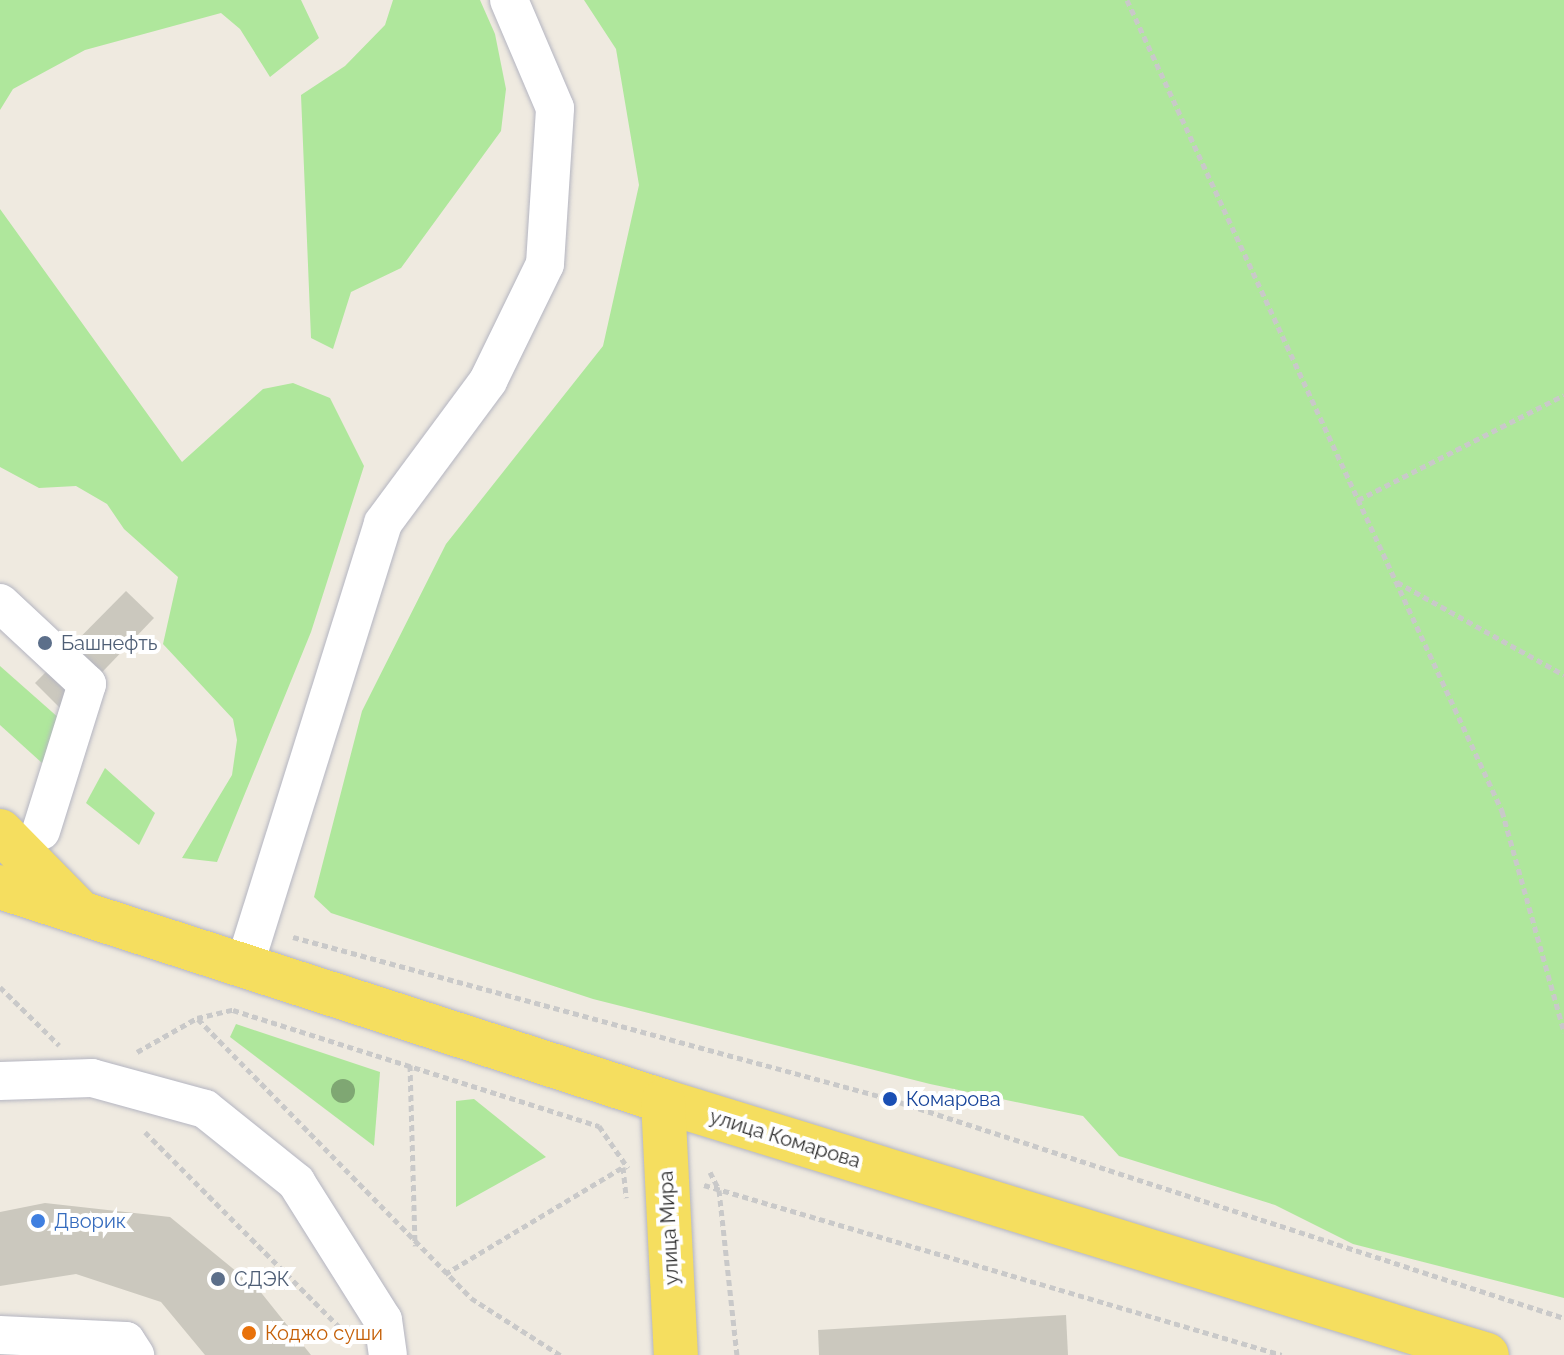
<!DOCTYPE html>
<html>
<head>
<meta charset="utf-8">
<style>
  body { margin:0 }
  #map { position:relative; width:1564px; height:1355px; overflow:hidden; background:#efeae0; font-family:Raleway,sans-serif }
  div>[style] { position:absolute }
  .green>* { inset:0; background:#afe79c }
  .building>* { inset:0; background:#cbc8be }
  .path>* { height:5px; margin-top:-2.5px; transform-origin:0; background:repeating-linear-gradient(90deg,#c9c9c9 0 6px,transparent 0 10px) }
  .roads { filter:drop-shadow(0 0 2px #b4b5c1) drop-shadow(0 0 2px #b4b5c1) }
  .minor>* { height:38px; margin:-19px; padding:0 19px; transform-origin:19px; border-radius:19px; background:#fff }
  .major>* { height:44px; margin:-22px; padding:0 22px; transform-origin:22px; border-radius:22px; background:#f5de5f }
  .trees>* { width:24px; height:24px; margin:-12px; border-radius:50%; background:#7fa773 }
  .dots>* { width:22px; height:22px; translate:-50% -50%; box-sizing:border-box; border:4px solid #fff; border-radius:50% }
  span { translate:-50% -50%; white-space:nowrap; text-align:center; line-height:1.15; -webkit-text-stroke:8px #fff; paint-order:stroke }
  .service-label { font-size:20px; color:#4e5e75 }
  .left { translate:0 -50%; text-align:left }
  .transit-label { font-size:20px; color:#164399 }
  .street-label { font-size:20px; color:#2e2e2e }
  .shop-label { font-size:20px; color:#366cbe }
  .food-label { font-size:20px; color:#c56008 }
</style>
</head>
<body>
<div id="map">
  <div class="green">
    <div style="clip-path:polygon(0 0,301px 0,319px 38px,270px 77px,240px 29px,221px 13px,85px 50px,13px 89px,0 110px)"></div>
    <div style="clip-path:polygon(393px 0,480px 0,495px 34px,506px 89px,501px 131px,401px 268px,351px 292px,333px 349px,311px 338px,301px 95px,345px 66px,385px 25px)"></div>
    <div style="clip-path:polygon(584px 0,1564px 0,1564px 1298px,1353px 1244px,1275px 1205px,1119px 1156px,1083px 1116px,930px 1084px,593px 999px,331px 913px,314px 897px,362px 711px,446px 544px,603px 346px,639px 185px,616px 49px)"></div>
    <div style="clip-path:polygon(0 209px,182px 462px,263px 389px,293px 383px,330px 398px,364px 466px,311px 632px,217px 862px,182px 858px,232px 775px,237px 740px,233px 719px,163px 644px,178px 577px,124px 529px,107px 504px,76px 486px,39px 488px,0 467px)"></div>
    <div style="clip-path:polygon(0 666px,60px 719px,60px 736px,42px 763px,0 725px)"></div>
    <div style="clip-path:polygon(105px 768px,155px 813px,139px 845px,86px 803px)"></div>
    <div style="clip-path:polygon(236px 1024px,380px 1072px,374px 1146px,230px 1037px)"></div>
    <div style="clip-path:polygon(474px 1099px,546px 1157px,456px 1207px,456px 1101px)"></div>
  </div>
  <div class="building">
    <div style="clip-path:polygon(126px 591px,154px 618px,64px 712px,35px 683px)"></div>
    <div style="clip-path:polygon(45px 1203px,170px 1217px,259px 1290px,311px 1355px,205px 1355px,161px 1302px,76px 1274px,0 1286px,0 1212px)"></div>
    <div style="clip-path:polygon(1066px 1315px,1068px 1355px,819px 1355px,818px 1330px)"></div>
  </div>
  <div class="path">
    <div style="left:1127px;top:0;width:894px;rotate:65.18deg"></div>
    <div style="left:1502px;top:811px;width:230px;rotate:74.3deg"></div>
    <div style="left:1358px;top:500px;width:231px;rotate:-27deg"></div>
    <div style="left:1397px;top:582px;width:191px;rotate:29.1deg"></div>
    <div style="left:293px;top:937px;width:619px;rotate:15.18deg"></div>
    <div style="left:890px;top:1099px;width:709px;rotate:18deg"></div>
    <div style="left:0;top:987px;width:83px;rotate:44.5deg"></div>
    <div style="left:198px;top:1019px;width:390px;rotate:45.6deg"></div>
    <div style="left:471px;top:1298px;width:106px;rotate:32.6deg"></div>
    <div style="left:137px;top:1052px;width:69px;rotate:-29.5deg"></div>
    <div style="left:197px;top:1018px;width:37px;rotate:-13deg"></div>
    <div style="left:233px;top:1010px;width:384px;rotate:17.6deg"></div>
    <div style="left:599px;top:1126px;width:51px;rotate:55.4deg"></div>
    <div style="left:410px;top:1065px;width:181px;rotate:88.4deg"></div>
    <div style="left:145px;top:1132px;width:286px;rotate:45.1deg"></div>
    <div style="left:710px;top:1172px;width:20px;rotate:63deg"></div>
    <div style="left:719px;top:1190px;width:166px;rotate:83.8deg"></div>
    <div style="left:704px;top:1185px;width:602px;rotate:16.39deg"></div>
    <div style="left:445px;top:1274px;width:208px;rotate:-31deg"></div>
    <div style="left:623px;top:1167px;width:31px;rotate:84deg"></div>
  </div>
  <div class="roads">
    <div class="minor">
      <div style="left:0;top:603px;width:119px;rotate:43deg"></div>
      <div style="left:87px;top:684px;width:154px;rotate:107.4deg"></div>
      <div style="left:244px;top:967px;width:465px;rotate:-72.6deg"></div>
      <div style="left:383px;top:523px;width:177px;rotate:-53.5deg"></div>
      <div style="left:488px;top:381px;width:130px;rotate:-64deg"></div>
      <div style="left:545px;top:264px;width:156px;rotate:-86.3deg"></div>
      <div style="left:555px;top:108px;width:117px;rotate:-113.1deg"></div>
      <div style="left:0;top:1081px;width:92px;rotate:-1.9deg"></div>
      <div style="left:92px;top:1078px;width:117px;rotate:15.3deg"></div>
      <div style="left:205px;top:1109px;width:117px;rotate:38.7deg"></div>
      <div style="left:296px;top:1182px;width:163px;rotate:57.8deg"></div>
      <div style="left:383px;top:1320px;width:35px;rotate:82deg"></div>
      <div style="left:0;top:1335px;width:126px;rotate:2.7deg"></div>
      <div style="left:126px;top:1341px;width:17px;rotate:57deg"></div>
    </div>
    <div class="major">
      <div style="left:0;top:831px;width:114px;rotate:45.4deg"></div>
      <div style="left:0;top:887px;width:697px;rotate:17.89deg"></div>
      <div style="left:663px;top:1101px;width:862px;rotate:17.13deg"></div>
      <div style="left:663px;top:1101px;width:254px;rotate:87.1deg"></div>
    </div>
  </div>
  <div class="trees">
    <div style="left:343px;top:1091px"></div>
  </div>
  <div class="dots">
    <div style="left:45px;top:643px;background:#5c6f8a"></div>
    <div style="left:890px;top:1099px;background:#1a4fb4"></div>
    <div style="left:38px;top:1221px;background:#3f7fe0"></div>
    <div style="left:218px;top:1279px;background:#5c6f8a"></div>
    <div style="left:249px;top:1333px;background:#e8710a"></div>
  </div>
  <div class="service-label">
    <span class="left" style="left:61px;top:643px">Башнефть</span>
    <span class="left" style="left:234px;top:1279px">СДЭК</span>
  </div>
  <div class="transit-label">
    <span class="left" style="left:906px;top:1099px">Комарова</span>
  </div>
  <div class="street-label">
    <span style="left:785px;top:1139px;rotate:17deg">улица Комарова</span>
    <span style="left:669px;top:1228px;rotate:-93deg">улица Мира</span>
  </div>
  <div class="shop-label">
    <span class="left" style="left:54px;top:1221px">Дворик</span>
  </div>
  <div class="food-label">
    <span class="left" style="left:265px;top:1333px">Коджо суши</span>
  </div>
</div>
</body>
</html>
